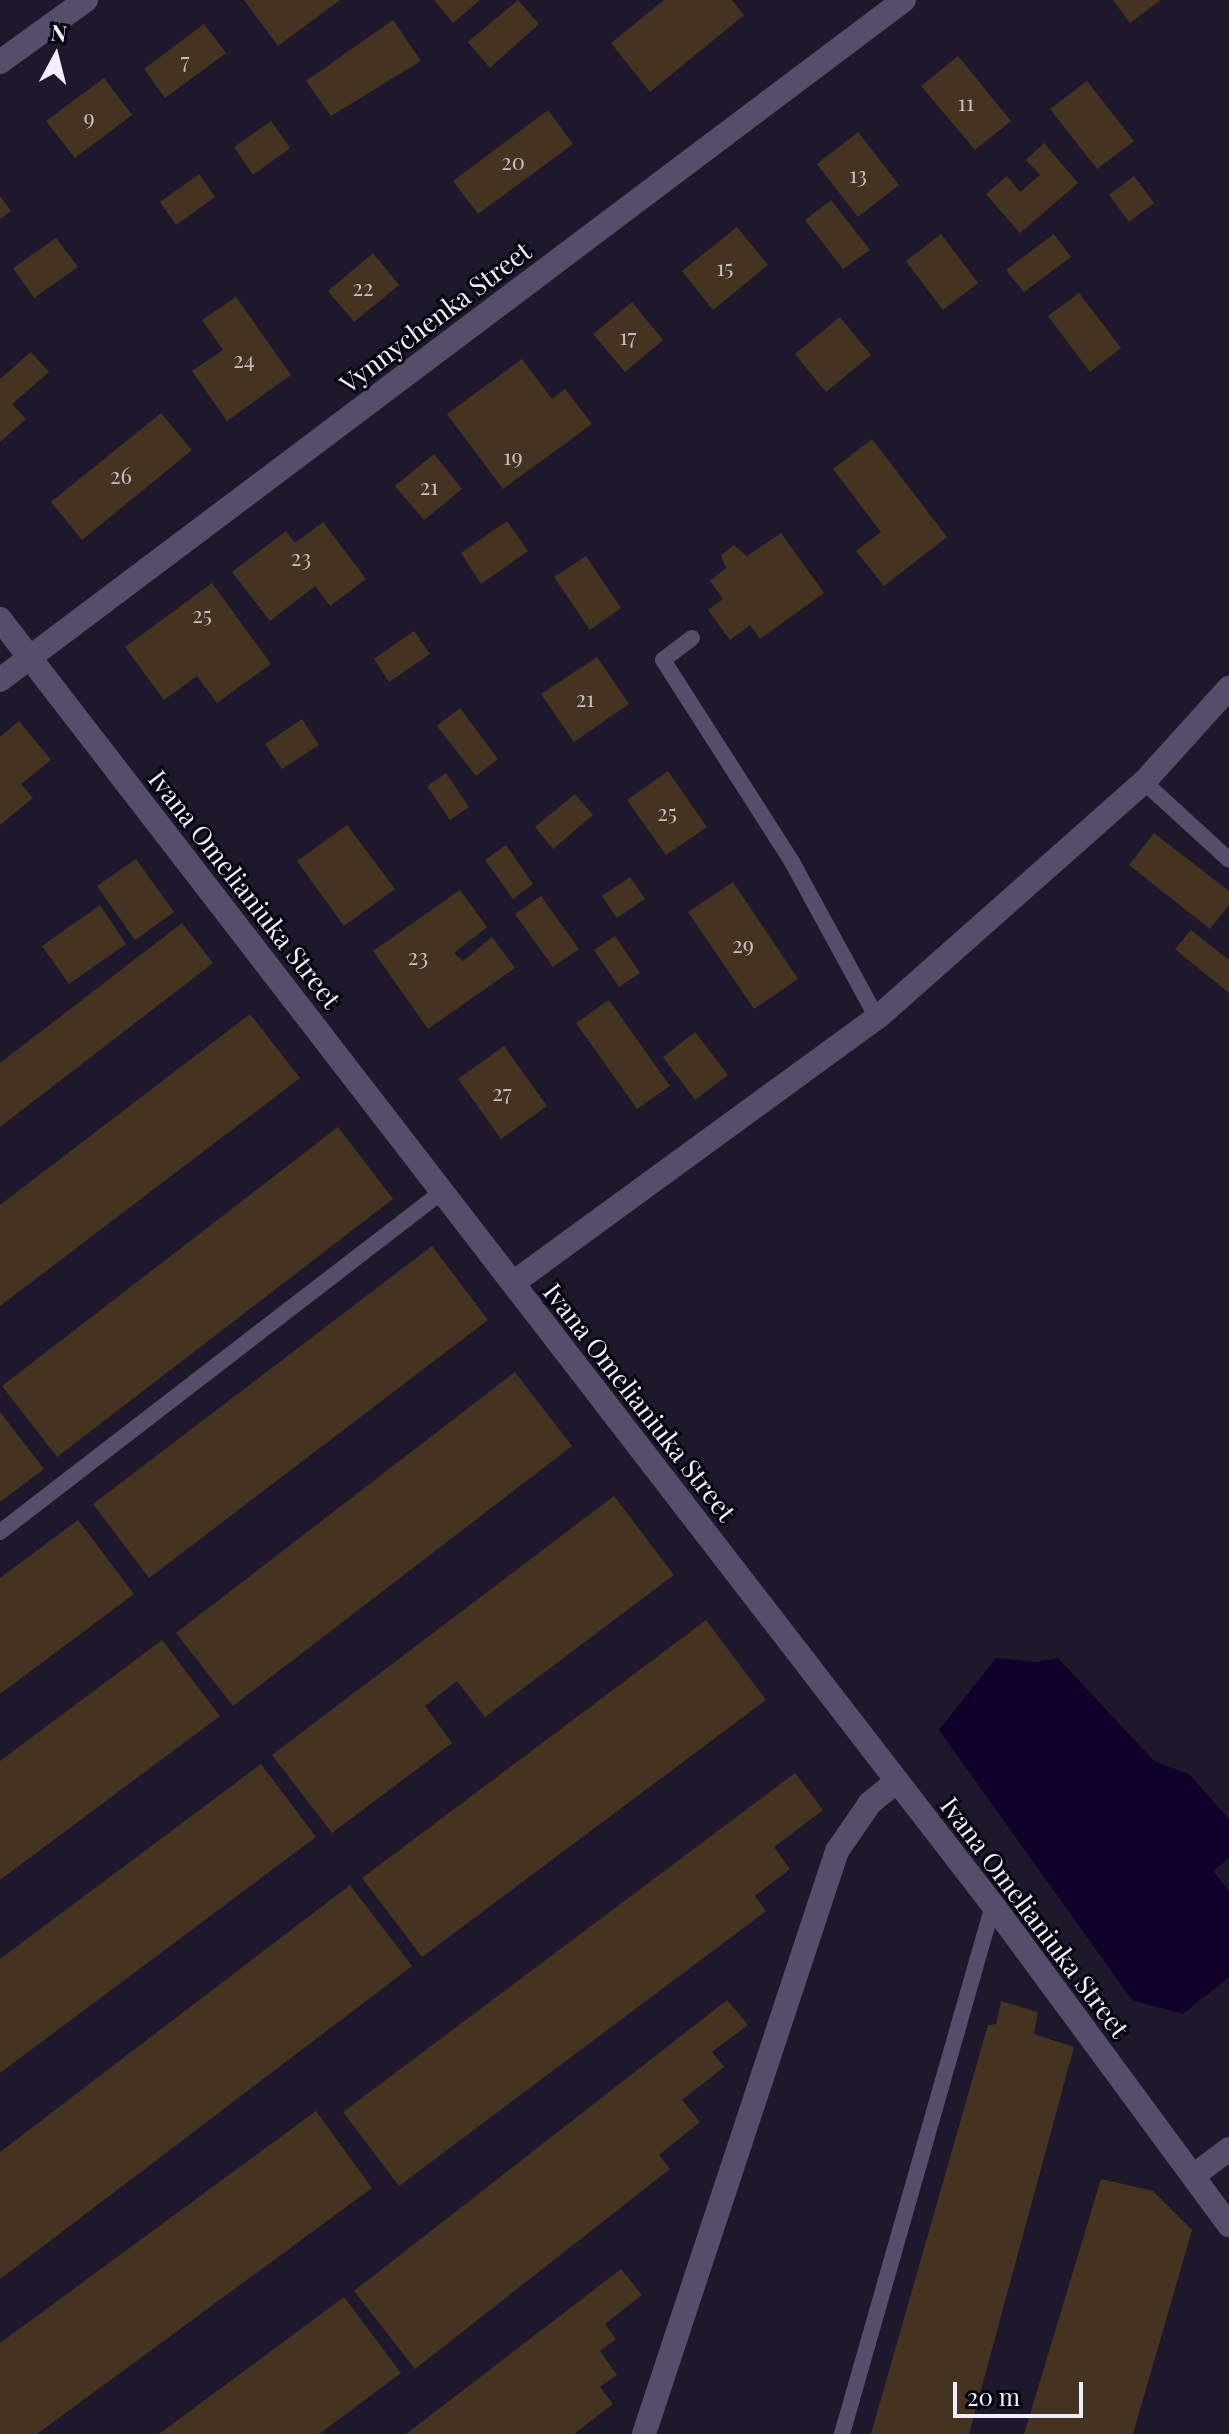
<!DOCTYPE html>
<html>
<head>
<meta charset="utf-8">
<style>
  body { margin:0 }
  #map { position:relative; width:1229px; height:2434px; overflow:hidden; background:#1e182c; font-family:"Playfair Display",serif }
  div>[style] { position:absolute }
  .water>* { inset:0; background:#11002a }
  .building>* { inset:0; background:#433320 }
  .lane>* { height:16px; margin:-8px; padding:0 8px; transform-origin:8px; border-radius:8px; background:#554d6a }
  .street>* { height:24px; margin:-12px; padding:0 12px; transform-origin:12px; border-radius:12px; background:#554d6a }
  span { translate:-50% -50%; white-space:nowrap; text-align:center; line-height:1.15; -webkit-text-stroke:6px #07050d; paint-order:stroke }
  .number-label { font-size:22px; color:#c6bec5 }
  .number-label span { -webkit-text-stroke-width:0 }
  .street-label { font-size:26px; color:#f1edfc }
  .north { position:absolute; left:16px; top:16px; width:80px; height:80px; -webkit-text-stroke:6px #07050d; paint-order:stroke; rotate:7deg; font-size:22px; font-weight:700; line-height:32px; text-align:center; color:#f1edfc }
  .north::after { content:''; display:block; margin:auto; width:28px; height:36px; background:#f1edfc; clip-path:polygon(50% 0,100% 100%,50% 72%,0 100%) }
  .scale { position:absolute; left:953px; top:2382px; width:130px; height:36px; box-sizing:border-box; border:4px solid #f1edfc; border-top:0; padding-left:10px; font-size:24px; line-height:28px; white-space:nowrap; color:#f1edfc; -webkit-text-stroke:6px #07050d; paint-order:stroke }
</style>
</head>
<body>
<div id="map">
  <div class="water">
    <div style="clip-path:polygon(996px 1658px,1036px 1662px,1058px 1658px,1154px 1761px,1189px 1774px,1229px 1819px,1229px 1858px,1213px 1871px,1229px 1891px,1229px 1977px,1183px 2014px,1132px 2000px,939px 1730px)"></div>
  </div>
  <div class="building">
    <div style="clip-path:polygon(244px 0,340px 0,278px 46px)"></div>
    <div style="clip-path:polygon(434px 0,480px 0,453px 23px)"></div>
    <div style="clip-path:polygon(518px 0,539px 24px,490px 68px,468px 42px)"></div>
    <div style="clip-path:polygon(664px 0,732px 0,744px 15px,650px 92px,611px 43px)"></div>
    <div style="clip-path:polygon(1113px 0,1161px 0,1130px 23px)"></div>
    <div style="clip-path:polygon(393px 20px,421px 61px,331px 116px,306px 81px)"></div>
    <div style="clip-path:polygon(204px 24px,226px 53px,165px 98px,144px 69px)"></div>
    <div style="clip-path:polygon(958px 56px,1011px 121px,975px 150px,921px 86px)"></div>
    <div style="clip-path:polygon(104px 78px,132px 115px,75px 158px,46px 121px)"></div>
    <div style="clip-path:polygon(1087px 81px,1134px 141px,1097px 169px,1050px 109px)"></div>
    <div style="clip-path:polygon(548px 110px,573px 144px,478px 214px,453px 181px)"></div>
    <div style="clip-path:polygon(271px 121px,290px 148px,253px 175px,234px 147px)"></div>
    <div style="clip-path:polygon(858px 132px,899px 185px,858px 217px,817px 164px)"></div>
    <div style="clip-path:polygon(1044px 143px,1078px 183px,1020px 233px,986px 194px,1007px 176px,1020px 192px,1040px 175px,1026px 160px)"></div>
    <div style="clip-path:polygon(199px 174px,215px 197px,176px 225px,160px 202px)"></div>
    <div style="clip-path:polygon(1134px 176px,1154px 203px,1129px 222px,1109px 195px)"></div>
    <div style="clip-path:polygon(0 196px,11px 211px,0 219px)"></div>
    <div style="clip-path:polygon(831px 200px,870px 250px,843px 269px,805px 220px)"></div>
    <div style="clip-path:polygon(737px 227px,768px 265px,713px 310px,682px 271px)"></div>
    <div style="clip-path:polygon(941px 234px,978px 283px,943px 310px,906px 261px)"></div>
    <div style="clip-path:polygon(1054px 234px,1071px 257px,1024px 292px,1006px 270px)"></div>
    <div style="clip-path:polygon(56px 238px,78px 267px,34px 298px,13px 268px)"></div>
    <div style="clip-path:polygon(373px 253px,399px 285px,354px 322px,328px 291px)"></div>
    <div style="clip-path:polygon(1079px 293px,1121px 348px,1090px 372px,1048px 316px)"></div>
    <div style="clip-path:polygon(236px 297px,291px 375px,227px 421px,192px 371px,223px 350px,202px 320px)"></div>
    <div style="clip-path:polygon(632px 302px,663px 340px,625px 372px,593px 334px)"></div>
    <div style="clip-path:polygon(840px 317px,871px 355px,826px 392px,795px 354px)"></div>
    <div style="clip-path:polygon(31px 352px,49px 372px,12px 404px,26px 419px,0 442px,0 379px)"></div>
    <div style="clip-path:polygon(522px 359px,552px 399px,565px 389px,592px 424px,503px 489px,447px 414px)"></div>
    <div style="clip-path:polygon(161px 413px,192px 450px,82px 540px,51px 502px)"></div>
    <div style="clip-path:polygon(872px 439px,947px 537px,884px 586px,856px 551px,881px 532px,833px 469px)"></div>
    <div style="clip-path:polygon(434px 454px,462px 489px,424px 520px,395px 486px)"></div>
    <div style="clip-path:polygon(507px 521px,528px 551px,481px 584px,461px 553px)"></div>
    <div style="clip-path:polygon(323px 522px,366px 579px,330px 606px,315px 586px,270px 621px,232px 572px,286px 531px,295px 543px)"></div>
    <div style="clip-path:polygon(781px 533px,824px 593px,760px 639px,750px 625px,730px 640px,708px 610px,723px 599px,710px 581px,726px 568px,721px 555px,734px 545px,747px 556px)"></div>
    <div style="clip-path:polygon(586px 556px,621px 608px,590px 630px,554px 577px)"></div>
    <div style="clip-path:polygon(212px 583px,271px 664px,217px 703px,197px 676px,164px 700px,125px 647px)"></div>
    <div style="clip-path:polygon(414px 631px,430px 654px,389px 682px,374px 659px)"></div>
    <div style="clip-path:polygon(597px 657px,629px 704px,574px 742px,541px 694px)"></div>
    <div style="clip-path:polygon(460px 708px,498px 759px,476px 776px,437px 726px)"></div>
    <div style="clip-path:polygon(302px 719px,319px 745px,282px 769px,265px 744px)"></div>
    <div style="clip-path:polygon(19px 721px,51px 760px,21px 784px,33px 798px,0 825px,0 737px)"></div>
    <div style="clip-path:polygon(668px 771px,707px 827px,666px 855px,627px 800px)"></div>
    <div style="clip-path:polygon(446px 773px,469px 807px,450px 820px,427px 786px)"></div>
    <div style="clip-path:polygon(575px 794px,593px 815px,553px 849px,535px 827px)"></div>
    <div style="clip-path:polygon(347px 825px,395px 889px,344px 926px,297px 861px)"></div>
    <div style="clip-path:polygon(1154px 833px,1229px 891px,1229px 905px,1210px 929px,1129px 865px)"></div>
    <div style="clip-path:polygon(506px 845px,533px 884px,513px 899px,485px 860px)"></div>
    <div style="clip-path:polygon(136px 859px,174px 912px,135px 940px,97px 886px)"></div>
    <div style="clip-path:polygon(630px 877px,645px 899px,617px 918px,602px 896px)"></div>
    <div style="clip-path:polygon(733px 882px,798px 979px,754px 1009px,688px 912px)"></div>
    <div style="clip-path:polygon(460px 890px,487px 927px,454px 953px,463px 961px,492px 937px,515px 968px,428px 1029px,373px 951px)"></div>
    <div style="clip-path:polygon(541px 896px,579px 949px,553px 967px,515px 914px)"></div>
    <div style="clip-path:polygon(100px 905px,126px 944px,69px 984px,42px 946px)"></div>
    <div style="clip-path:polygon(182px 923px,213px 963px,0 1127px,0 1063px)"></div>
    <div style="clip-path:polygon(1191px 930px,1229px 960px,1229px 993px,1175px 949px)"></div>
    <div style="clip-path:polygon(615px 936px,640px 973px,619px 987px,594px 950px)"></div>
    <div style="clip-path:polygon(609px 1000px,670px 1086px,637px 1109px,576px 1023px)"></div>
    <div style="clip-path:polygon(250px 1014px,300px 1078px,0 1306px,0 1205px)"></div>
    <div style="clip-path:polygon(695px 1032px,728px 1075px,695px 1100px,663px 1057px)"></div>
    <div style="clip-path:polygon(504px 1046px,547px 1106px,501px 1139px,458px 1079px)"></div>
    <div style="clip-path:polygon(338px 1127px,393px 1199px,57px 1457px,2px 1386px)"></div>
    <div style="clip-path:polygon(432px 1246px,488px 1320px,149px 1578px,93px 1504px)"></div>
    <div style="clip-path:polygon(515px 1372px,572px 1446px,233px 1706px,176px 1633px)"></div>
    <div style="clip-path:polygon(0 1412px,44px 1469px,0 1502px)"></div>
    <div style="clip-path:polygon(614px 1496px,674px 1575px,485px 1717px,457px 1681px,425px 1706px,452px 1743px,332px 1833px,272px 1755px)"></div>
    <div style="clip-path:polygon(78px 1520px,134px 1594px,0 1694px,0 1578px)"></div>
    <div style="clip-path:polygon(706px 1620px,766px 1700px,422px 1957px,362px 1878px)"></div>
    <div style="clip-path:polygon(162px 1640px,220px 1716px,0 1880px,0 1761px)"></div>
    <div style="clip-path:polygon(261px 1764px,316px 1837px,0 2073px,0 1959px)"></div>
    <div style="clip-path:polygon(795px 1773px,823px 1810px,774px 1847px,790px 1869px,755px 1896px,766px 1911px,399px 2186px,343px 2112px)"></div>
    <div style="clip-path:polygon(350px 1885px,412px 1966px,0 2279px,0 2152px)"></div>
    <div style="clip-path:polygon(727px 2000px,748px 2025px,712px 2052px,724px 2067px,682px 2100px,700px 2122px,659px 2155px,670px 2169px,415px 2369px,354px 2291px)"></div>
    <div style="clip-path:polygon(1001px 2001px,1038px 2012px,1034px 2034px,1074px 2047px,969px 2434px,871px 2434px,988px 2025px,996px 2024px)"></div>
    <div style="clip-path:polygon(316px 2111px,372px 2188px,37px 2434px,0 2434px,0 2343px)"></div>
    <div style="clip-path:polygon(1101px 2179px,1153px 2191px,1192px 2230px,1133px 2434px,1024px 2434px)"></div>
    <div style="clip-path:polygon(621px 2269px,642px 2295px,605px 2324px,616px 2339px,600px 2351px,617px 2375px,600px 2387px,613px 2404px,574px 2434px,406px 2434px)"></div>
    <div style="clip-path:polygon(344px 2297px,401px 2373px,319px 2434px,159px 2434px)"></div>
  </div>
  <div class="lane">
    <div style="left:692px;top:638px;width:36px;rotate:143deg"></div>
    <div style="left:663px;top:660px;width:240px;rotate:57.4deg"></div>
    <div style="left:792px;top:862px;width:178px;rotate:61.4deg"></div>
    <div style="left:1144px;top:782px;width:115px;rotate:42.5deg"></div>
    <div style="left:0;top:1532px;width:559px;rotate:-37.59deg"></div>
    <div style="left:842px;top:2434px;width:550px;rotate:-74.07deg"></div>
  </div>
  <div class="street">
    <div style="left:0;top:62px;width:106px;rotate:-35.8deg"></div>
    <div style="left:0;top:619px;width:1625px;rotate:52.33deg"></div>
    <div style="left:993px;top:1905px;width:398px;rotate:53.6deg"></div>
    <div style="left:0;top:680px;width:1131px;rotate:-36.95deg"></div>
    <div style="left:513px;top:1283px;width:450px;rotate:-36.1deg"></div>
    <div style="left:877px;top:1018px;width:356px;rotate:-41.5deg"></div>
    <div style="left:1144px;top:782px;width:127px;rotate:-47.9deg"></div>
    <div style="left:1193px;top:2176px;width:45px;rotate:-36.9deg"></div>
    <div style="left:644px;top:2434px;width:614px;rotate:-71.68deg"></div>
    <div style="left:837px;top:1851px;width:58px;rotate:-55.5deg"></div>
    <div style="left:870px;top:1803px;width:35px;rotate:-39deg"></div>
  </div>
  <div class="number-label">
    <span style="left:185px;top:61px">7</span>
    <span style="left:966px;top:103px">11</span>
    <span style="left:89px;top:118px">9</span>
    <span style="left:513px;top:162px">20</span>
    <span style="left:858px;top:175px">13</span>
    <span style="left:725px;top:268px">15</span>
    <span style="left:363px;top:288px">22</span>
    <span style="left:628px;top:337px">17</span>
    <span style="left:244px;top:360px">24</span>
    <span style="left:513px;top:457px">19</span>
    <span style="left:121px;top:476px">26</span>
    <span style="left:429px;top:487px">21</span>
    <span style="left:301px;top:558px">23</span>
    <span style="left:202px;top:615px">25</span>
    <span style="left:585px;top:699px">21</span>
    <span style="left:667px;top:813px">25</span>
    <span style="left:743px;top:945px">29</span>
    <span style="left:418px;top:957px">23</span>
    <span style="left:502px;top:1093px">27</span>
  </div>
  <div class="street-label">
    <span style="left:435px;top:317px;rotate:-37deg">Vynnychenka Street</span>
    <span style="left:245px;top:889px;rotate:52deg">Ivana Omelianiuka Street</span>
    <span style="left:640px;top:1402px;rotate:52deg">Ivana Omelianiuka Street</span>
    <span style="left:1035px;top:1917px;rotate:53deg">Ivana Omelianiuka Street</span>
  </div>
  <div class="north">N</div>
  <div class="scale">20 m</div>
</div>
</body>
</html>
